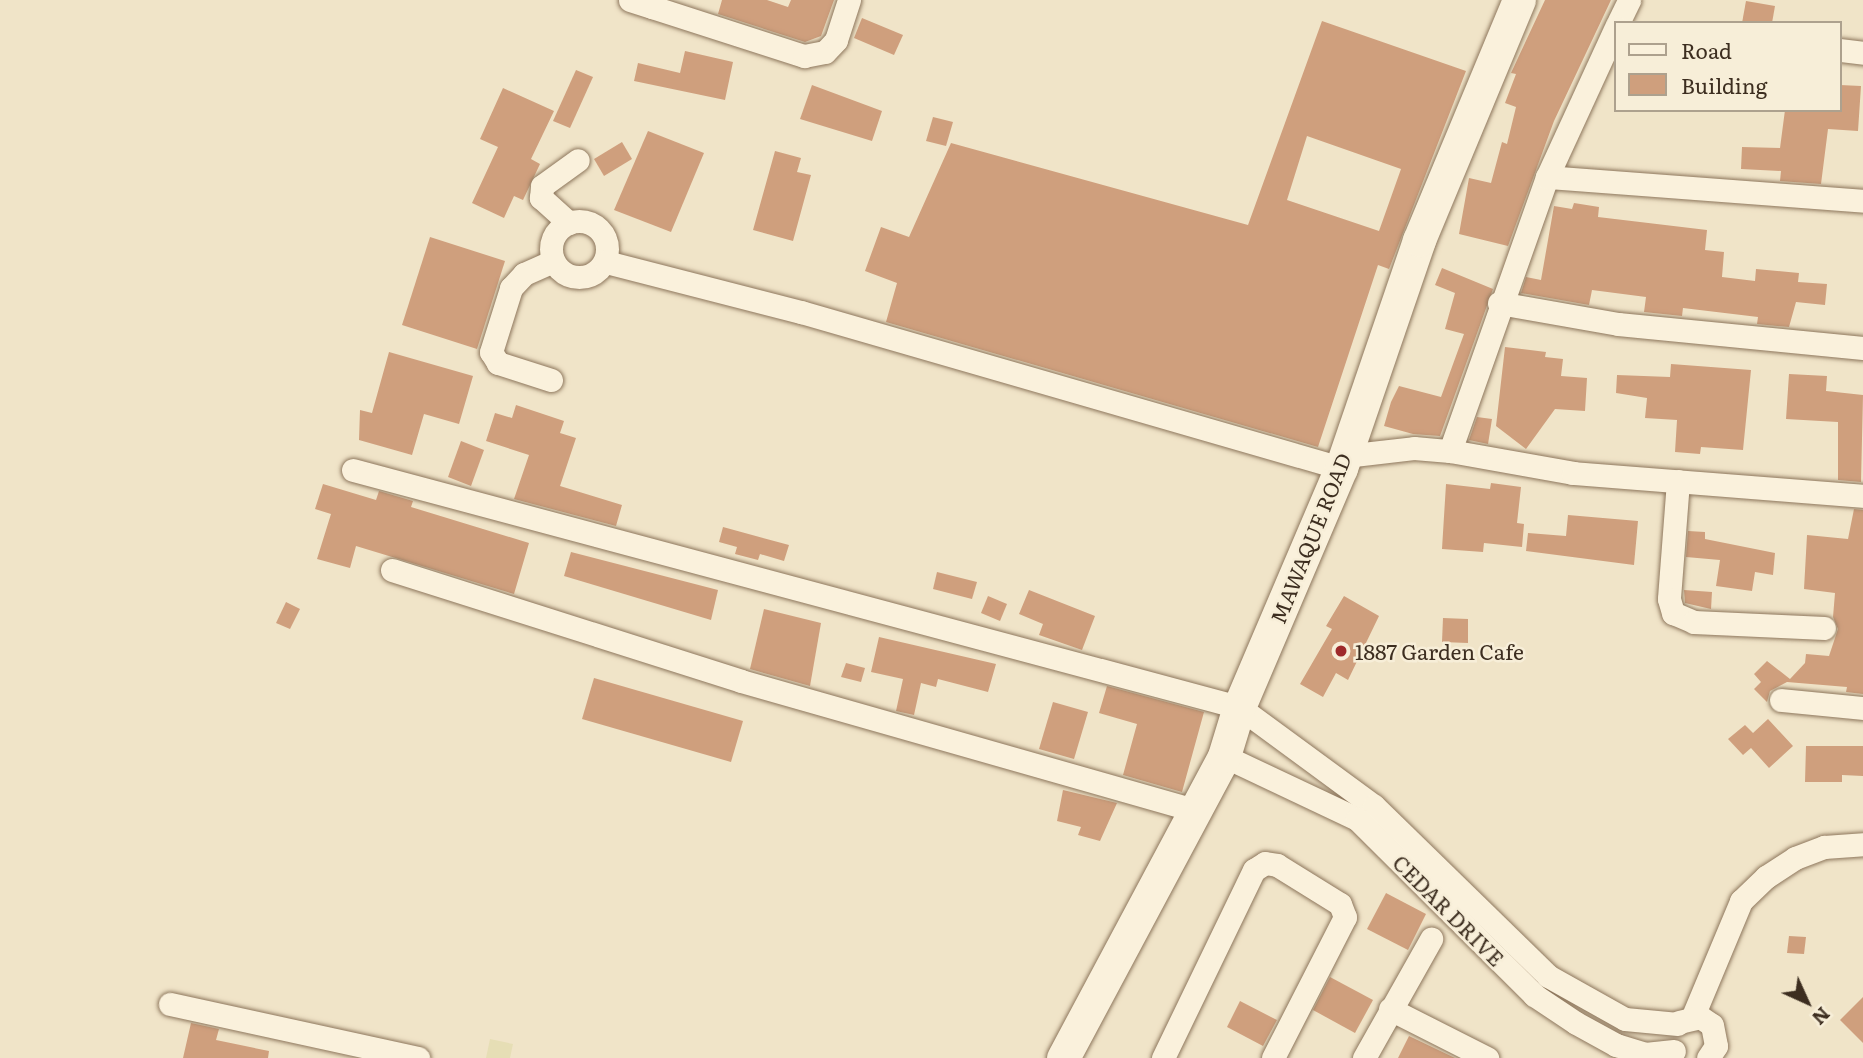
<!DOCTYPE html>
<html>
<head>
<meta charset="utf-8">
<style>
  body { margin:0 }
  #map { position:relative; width:1863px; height:1058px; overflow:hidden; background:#f0e4c8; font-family:Literata,serif }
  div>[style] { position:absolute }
  .farmland>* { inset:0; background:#e6deb5 }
  .building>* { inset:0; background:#cf9f7d }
  .roads { filter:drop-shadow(0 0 2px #8d765c) drop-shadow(0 0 2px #8d765c) }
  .street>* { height:23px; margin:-11.5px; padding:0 11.5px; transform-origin:11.5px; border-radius:11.5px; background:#faf1dc }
  .street>.ring { margin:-11.5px; padding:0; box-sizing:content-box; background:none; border:23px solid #faf1dc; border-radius:50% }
  .secondary>* { height:33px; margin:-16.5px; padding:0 16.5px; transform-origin:16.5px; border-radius:16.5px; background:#faf1dc }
  .dots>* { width:19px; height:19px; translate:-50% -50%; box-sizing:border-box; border:4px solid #f7eed8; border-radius:50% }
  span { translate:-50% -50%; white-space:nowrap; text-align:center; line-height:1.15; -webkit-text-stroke:5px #f7eed8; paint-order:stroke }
  .street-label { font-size:21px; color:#3d2e20 }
  .poi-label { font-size:21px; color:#3d2e20 }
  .left { translate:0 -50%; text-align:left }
  .legend { position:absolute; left:1614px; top:21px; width:228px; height:91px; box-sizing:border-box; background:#f7eed8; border:2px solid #ada18e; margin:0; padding:9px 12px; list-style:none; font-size:21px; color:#3d2e20 }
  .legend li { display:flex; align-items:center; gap:14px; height:35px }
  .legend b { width:35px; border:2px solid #ada18e }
  .north { position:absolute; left:1772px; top:967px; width:70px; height:70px; -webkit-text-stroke:5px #f7eed8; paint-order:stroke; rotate:135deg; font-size:19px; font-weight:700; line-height:28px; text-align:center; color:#3d2e20 }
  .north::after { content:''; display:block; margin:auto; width:24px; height:32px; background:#3d2e20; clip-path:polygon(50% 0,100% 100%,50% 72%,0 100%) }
</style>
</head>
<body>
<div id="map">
  <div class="farmland">
    <div style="clip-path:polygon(490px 1039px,513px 1044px,510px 1058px,486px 1058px)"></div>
  </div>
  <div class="building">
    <div style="clip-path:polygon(722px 0,767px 0,788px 7px,791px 0,834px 0,821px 36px,805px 42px,718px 14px)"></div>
    <div style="clip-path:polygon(1545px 0,1611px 0,1554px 121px,1508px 246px,1459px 234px,1469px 178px,1491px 183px,1502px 142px,1507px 144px,1516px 107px,1505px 103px,1516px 74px,1511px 73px)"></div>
    <div style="clip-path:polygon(1746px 1px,1775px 6px,1772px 23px,1742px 23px)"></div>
    <div style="clip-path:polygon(862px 18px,903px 35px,894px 55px,854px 38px)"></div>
    <div style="clip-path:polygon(evenodd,1322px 21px,1466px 71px,1389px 269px,1378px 265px,1318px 447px,886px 322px,897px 283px,865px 271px,881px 227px,909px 237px,951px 143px,1248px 225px,1322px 21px,1307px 136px,1401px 169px,1379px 231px,1287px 200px,1307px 136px)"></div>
    <div style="clip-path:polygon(685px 51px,733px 62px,725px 100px,634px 81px,638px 63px,680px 73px)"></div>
    <div style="clip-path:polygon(576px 70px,593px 77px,570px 128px,553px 121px)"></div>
    <div style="clip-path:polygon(812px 85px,882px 111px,872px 141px,800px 119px)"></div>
    <div style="clip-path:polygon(1840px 85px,1861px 86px,1858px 131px,1828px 129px,1821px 184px,1780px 181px,1781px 171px,1741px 169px,1742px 147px,1780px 148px,1785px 110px,1840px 110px)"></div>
    <div style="clip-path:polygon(503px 88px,554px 111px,531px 159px,540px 164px,523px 200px,514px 196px,504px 218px,472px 203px,498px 147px,480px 139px)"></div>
    <div style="clip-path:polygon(933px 117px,953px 122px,946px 146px,926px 141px)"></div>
    <div style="clip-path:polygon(648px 131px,704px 153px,671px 232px,614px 210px)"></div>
    <div style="clip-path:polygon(622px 142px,632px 159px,604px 176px,594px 159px)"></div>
    <div style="clip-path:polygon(775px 151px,801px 158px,797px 172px,811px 175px,793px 241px,753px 230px)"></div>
    <div style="clip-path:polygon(1574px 203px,1599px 207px,1598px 217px,1707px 230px,1705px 250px,1724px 252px,1722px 277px,1755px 281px,1756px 269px,1799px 273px,1798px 282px,1827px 284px,1825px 305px,1796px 302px,1789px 327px,1757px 324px,1758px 317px,1683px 308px,1682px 316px,1644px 312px,1646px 297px,1592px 290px,1589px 305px,1521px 293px,1526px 277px,1541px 280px,1554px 206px,1572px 209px)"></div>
    <div style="clip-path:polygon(430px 237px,505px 261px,477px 349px,402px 325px)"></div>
    <div style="clip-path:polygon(1442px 268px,1493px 289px,1440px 436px,1413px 434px,1384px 426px,1391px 402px,1399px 386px,1441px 397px,1464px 334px,1445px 329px,1455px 293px,1435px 285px)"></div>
    <div style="clip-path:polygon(1505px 347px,1546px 352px,1545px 357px,1563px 359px,1561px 376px,1587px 378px,1585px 411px,1555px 409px,1526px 449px,1496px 426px)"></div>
    <div style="clip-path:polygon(389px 352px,473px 376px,459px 424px,424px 414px,412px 455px,359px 440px,360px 410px,372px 413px)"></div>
    <div style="clip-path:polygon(1671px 364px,1751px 370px,1743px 450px,1701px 447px,1700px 454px,1675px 452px,1677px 420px,1645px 418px,1647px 398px,1616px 393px,1617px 375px,1670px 377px)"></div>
    <div style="clip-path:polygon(1789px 374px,1827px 376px,1826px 391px,1863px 395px,1861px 482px,1838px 480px,1838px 422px,1786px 419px)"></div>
    <div style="clip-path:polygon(516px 405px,564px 421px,560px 433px,576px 438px,560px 486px,622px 505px,616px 526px,514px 499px,529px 455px,486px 441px,495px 413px,512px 418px)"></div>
    <div style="clip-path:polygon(1477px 417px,1492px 419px,1488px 444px,1469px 440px)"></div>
    <div style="clip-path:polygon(461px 441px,484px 450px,471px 486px,448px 477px)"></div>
    <div style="clip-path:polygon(1491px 483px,1521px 487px,1517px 523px,1524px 524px,1522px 547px,1484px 543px,1483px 552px,1442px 549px,1446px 484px,1490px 489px)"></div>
    <div style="clip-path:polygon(323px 484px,376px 500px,379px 491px,413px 501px,411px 507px,529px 543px,514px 594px,356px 546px,350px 568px,317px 559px,331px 514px,315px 509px)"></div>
    <div style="clip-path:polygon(1854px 509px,1863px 510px,1863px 694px,1846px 692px,1847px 687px,1787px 682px,1770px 691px,1767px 702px,1754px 689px,1761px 682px,1754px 674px,1767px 661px,1790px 679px,1805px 663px,1806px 654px,1829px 656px,1838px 629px,1833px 617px,1835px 593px,1804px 589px,1807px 535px,1848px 539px)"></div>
    <div style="clip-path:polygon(1568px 515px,1638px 521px,1634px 565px,1526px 551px,1528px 533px,1566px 536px)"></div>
    <div style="clip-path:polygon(723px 527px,789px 545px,784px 561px,760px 554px,758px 560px,735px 554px,737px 547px,719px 542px)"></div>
    <div style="clip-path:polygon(1688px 531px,1705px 532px,1705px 539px,1775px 553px,1773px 575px,1755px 572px,1752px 591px,1716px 586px,1720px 560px,1686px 557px)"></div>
    <div style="clip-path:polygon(571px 552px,718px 590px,711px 620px,564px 576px)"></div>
    <div style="clip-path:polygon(937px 572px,977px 582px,972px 599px,933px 589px)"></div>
    <div style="clip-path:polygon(1029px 590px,1095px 616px,1082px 650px,1039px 635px,1043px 624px,1019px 614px)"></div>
    <div style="clip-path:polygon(1684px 590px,1712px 592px,1711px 609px,1685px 603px)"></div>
    <div style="clip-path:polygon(988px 596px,1007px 604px,1000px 621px,981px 613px)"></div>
    <div style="clip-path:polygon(1344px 596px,1379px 616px,1348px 680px,1336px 673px,1323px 697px,1300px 684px,1332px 629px,1326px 626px)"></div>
    <div style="clip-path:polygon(286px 602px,300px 609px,290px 629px,276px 623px)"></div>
    <div style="clip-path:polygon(764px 609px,821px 623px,810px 686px,750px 669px)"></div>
    <div style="clip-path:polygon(1443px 618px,1468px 619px,1468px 643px,1442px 642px)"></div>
    <div style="clip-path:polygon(879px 637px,996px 664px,988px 692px,938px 679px,936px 687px,921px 683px,914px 715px,896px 711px,903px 679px,871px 672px)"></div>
    <div style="clip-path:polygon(846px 663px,865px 668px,861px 682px,841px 677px)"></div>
    <div style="clip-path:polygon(594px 678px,743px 721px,731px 762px,582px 719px)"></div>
    <div style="clip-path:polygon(1107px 686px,1204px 712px,1182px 792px,1123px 775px,1137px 724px,1099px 713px)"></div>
    <div style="clip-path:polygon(1053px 702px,1088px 712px,1074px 759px,1039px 749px)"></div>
    <div style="clip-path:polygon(1768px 719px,1793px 746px,1769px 768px,1751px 748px,1743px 755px,1728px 739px,1745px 725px,1753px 733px)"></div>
    <div style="clip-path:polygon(1806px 746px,1863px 746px,1863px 776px,1842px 775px,1842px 782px,1805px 782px)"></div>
    <div style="clip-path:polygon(1063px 790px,1117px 803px,1100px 841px,1078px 835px,1081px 827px,1057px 821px)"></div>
    <div style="clip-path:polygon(1386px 893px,1426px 914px,1408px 950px,1367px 929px)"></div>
    <div style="clip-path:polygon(1789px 936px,1806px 937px,1804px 954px,1787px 953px)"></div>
    <div style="clip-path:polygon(1330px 977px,1373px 1000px,1355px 1033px,1313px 1010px)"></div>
    <div style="clip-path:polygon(1863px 997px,1863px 1043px,1840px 1020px)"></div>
    <div style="clip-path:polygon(1240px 1001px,1277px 1020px,1263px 1046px,1227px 1027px)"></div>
    <div style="clip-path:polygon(191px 1023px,219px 1029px,216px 1040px,269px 1051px,268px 1058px,183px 1058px)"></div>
    <div style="clip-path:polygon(1409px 1036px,1455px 1058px,1398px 1058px)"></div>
  </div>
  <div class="roads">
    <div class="street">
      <div style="left:630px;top:0;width:23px;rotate:18deg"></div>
      <div style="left:654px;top:0;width:7px;rotate:106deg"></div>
      <div style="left:652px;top:7px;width:160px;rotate:17.9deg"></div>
      <div style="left:804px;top:56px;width:21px;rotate:-11deg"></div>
      <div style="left:825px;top:52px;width:16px;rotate:-47deg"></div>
      <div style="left:836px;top:40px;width:42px;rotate:-72deg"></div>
      <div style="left:1618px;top:23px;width:25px;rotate:-64deg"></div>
      <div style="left:1840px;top:50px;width:23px;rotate:7deg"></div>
      <div style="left:1547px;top:177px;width:317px;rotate:4.3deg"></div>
      <div class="ring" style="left:551px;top:221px;width:33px;height:33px"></div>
      <div style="left:569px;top:223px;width:38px;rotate:-138deg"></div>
      <div style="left:541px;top:198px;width:12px;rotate:-85deg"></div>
      <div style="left:542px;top:186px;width:44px;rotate:-35.8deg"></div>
      <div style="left:606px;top:262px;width:201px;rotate:14.4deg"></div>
      <div style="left:801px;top:312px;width:562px;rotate:16.11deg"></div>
      <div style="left:1499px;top:303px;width:121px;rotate:10deg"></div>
      <div style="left:1618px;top:324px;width:246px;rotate:5.6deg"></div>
      <div style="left:551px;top:380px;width:56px;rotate:-162.2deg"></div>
      <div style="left:498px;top:363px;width:13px;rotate:-122deg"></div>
      <div style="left:491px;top:352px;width:67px;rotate:-72.6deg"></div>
      <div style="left:511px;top:288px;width:19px;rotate:-47deg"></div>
      <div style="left:524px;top:274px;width:32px;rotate:-24deg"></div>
      <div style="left:1450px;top:451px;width:291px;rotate:-70.5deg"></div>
      <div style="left:1547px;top:177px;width:165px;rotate:-65.3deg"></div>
      <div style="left:1345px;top:456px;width:69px;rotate:-6.6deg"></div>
      <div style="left:1414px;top:448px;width:36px;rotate:5deg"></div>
      <div style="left:1450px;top:451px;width:125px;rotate:10.1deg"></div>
      <div style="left:1573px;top:473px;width:291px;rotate:4.5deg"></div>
      <div style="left:353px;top:470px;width:917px;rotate:14.98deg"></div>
      <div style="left:1239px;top:707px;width:167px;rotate:36.3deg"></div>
      <div style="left:1374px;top:806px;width:243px;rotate:44.3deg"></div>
      <div style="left:1548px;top:976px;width:88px;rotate:29.2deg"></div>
      <div style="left:1625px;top:1019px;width:53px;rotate:5.4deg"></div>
      <div style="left:1678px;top:481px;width:118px;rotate:94.4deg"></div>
      <div style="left:1669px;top:599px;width:15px;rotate:74deg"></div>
      <div style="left:1673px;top:613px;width:23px;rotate:23deg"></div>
      <div style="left:1694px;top:622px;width:130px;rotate:2.6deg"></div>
      <div style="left:392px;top:570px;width:366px;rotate:17.6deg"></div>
      <div style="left:741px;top:681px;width:475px;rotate:15.9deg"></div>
      <div style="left:1781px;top:700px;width:82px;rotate:5.6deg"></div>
      <div style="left:1224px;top:756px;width:147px;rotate:25.3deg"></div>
      <div style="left:1357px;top:819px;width:250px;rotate:44.8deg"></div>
      <div style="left:1534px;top:995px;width:50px;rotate:33.7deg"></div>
      <div style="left:1576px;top:1023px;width:46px;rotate:28.8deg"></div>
      <div style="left:1616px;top:1045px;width:30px;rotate:17deg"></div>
      <div style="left:1645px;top:1054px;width:29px;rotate:-6deg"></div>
      <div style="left:170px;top:1004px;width:254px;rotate:12.3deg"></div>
      <div style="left:1390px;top:1009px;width:109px;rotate:26.8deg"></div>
      <div style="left:1693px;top:1016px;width:125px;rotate:-67.3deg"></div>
      <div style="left:1741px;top:901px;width:35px;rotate:-44deg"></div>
      <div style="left:1766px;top:877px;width:35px;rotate:-33deg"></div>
      <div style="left:1795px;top:858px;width:31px;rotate:-21deg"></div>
      <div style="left:1824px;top:847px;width:39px;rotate:-4deg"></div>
      <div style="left:1679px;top:1022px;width:22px;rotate:-13deg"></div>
      <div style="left:1700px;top:1017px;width:14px;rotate:34deg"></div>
      <div style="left:1712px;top:1025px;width:21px;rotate:79deg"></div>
      <div style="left:1716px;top:1046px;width:14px;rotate:124deg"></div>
      <div style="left:1163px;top:1058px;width:209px;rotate:-64.2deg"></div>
      <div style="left:1254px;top:870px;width:13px;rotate:-32deg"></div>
      <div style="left:1265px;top:863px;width:12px;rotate:9deg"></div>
      <div style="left:1277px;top:865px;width:74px;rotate:31.8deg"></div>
      <div style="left:1340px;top:904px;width:14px;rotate:69deg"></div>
      <div style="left:1345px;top:917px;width:158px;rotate:117.1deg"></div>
      <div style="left:1364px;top:1058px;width:137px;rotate:-60.6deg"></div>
    </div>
    <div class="secondary">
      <div style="left:1063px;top:1058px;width:342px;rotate:-61.9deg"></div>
      <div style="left:1224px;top:756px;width:51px;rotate:-73deg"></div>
      <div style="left:1239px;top:707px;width:260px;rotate:-66.9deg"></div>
      <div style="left:1341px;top:468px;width:241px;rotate:-71.1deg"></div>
      <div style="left:1419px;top:240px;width:260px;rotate:-67.4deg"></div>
    </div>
  </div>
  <div class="dots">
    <div style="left:1341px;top:651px;background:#9e2a2b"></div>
  </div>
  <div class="street-label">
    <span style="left:1310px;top:538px;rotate:-68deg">MAWAQUE ROAD</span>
    <span style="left:1449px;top:910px;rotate:45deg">CEDAR DRIVE</span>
  </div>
  <div class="poi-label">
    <span class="left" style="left:1355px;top:651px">1887 Garden Cafe</span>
  </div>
  <ul class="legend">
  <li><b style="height:9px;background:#faf1dc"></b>Road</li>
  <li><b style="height:19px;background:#cf9f7d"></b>Building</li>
  </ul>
  <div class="north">N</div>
</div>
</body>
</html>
